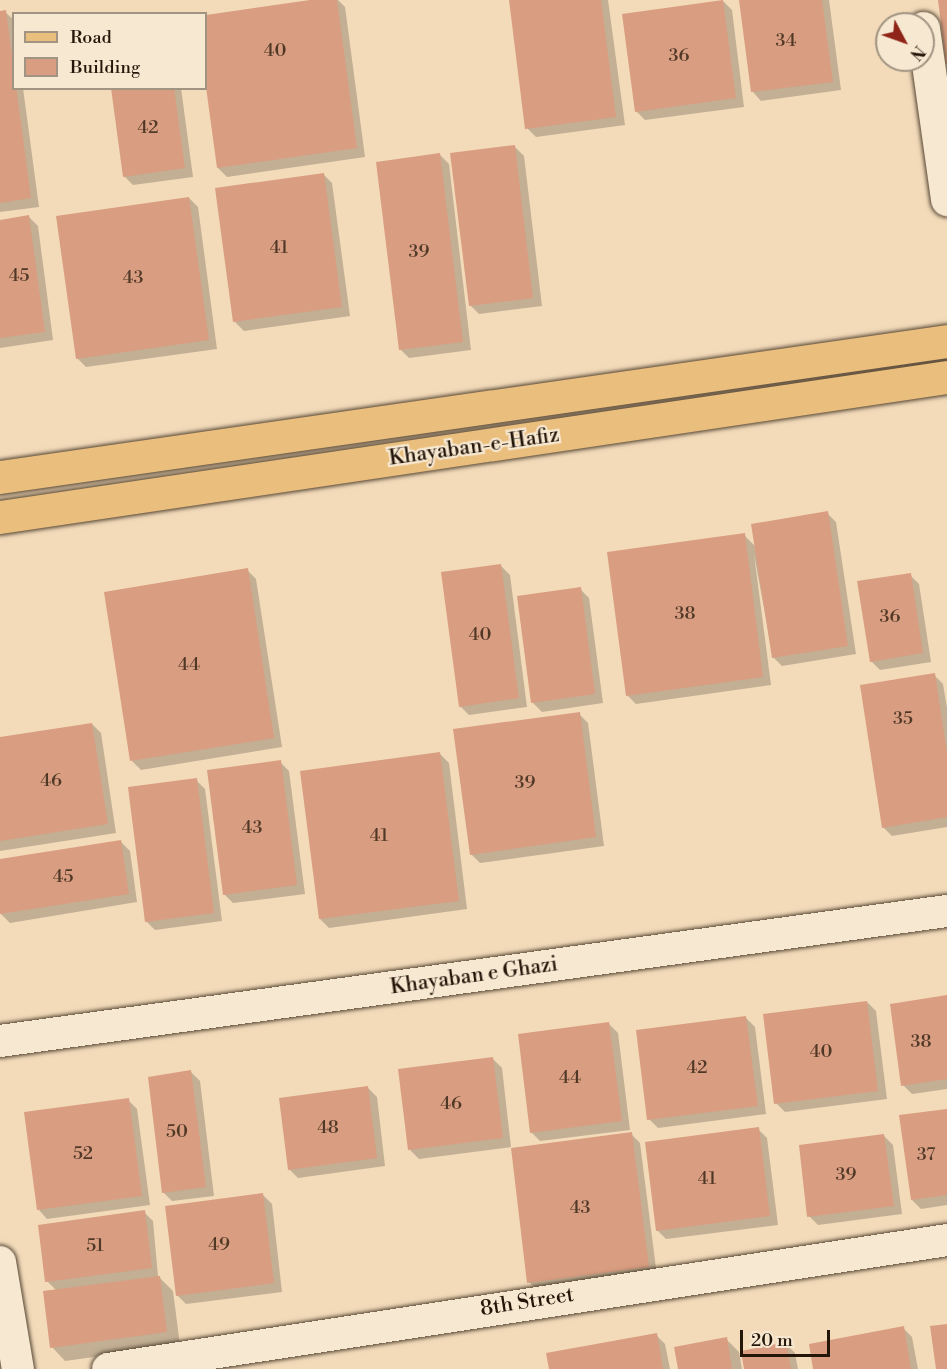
<!DOCTYPE html>
<html>
<head>
<meta charset="utf-8">
<style>
  body { margin:0 }
  #map { position:relative; width:947px; height:1369px; overflow:hidden; background:#f3dbba; font-family:"Libre Bodoni",serif }
  div>[style] { position:absolute }
  .shadow>* { inset:0; background:#0003 }
  .building>* { inset:0; background:#d99d81 }
  .roads { filter:drop-shadow(0 0 2px #574735) drop-shadow(0 0 2px #574735) }
  .street>* { height:32px; margin:-16px; padding:0 16px; transform-origin:16px; border-radius:16px; background:#f7e8d2 }
  .secondary>* { height:33px; margin:-16.5px; padding:0 16.5px; transform-origin:16.5px; border-radius:16.5px; background:#f7e8d2 }
  .primary>* { height:33px; margin:-16.5px; padding:0 16.5px; transform-origin:16.5px; border-radius:16.5px; background:#eabe7d }
  span { translate:-50% -50%; white-space:nowrap; text-align:center; line-height:1.15; -webkit-text-stroke:4.5px #f7e8d2; paint-order:stroke }
  .number-label { font-size:18px; color:#503827 }
  .number-label span { -webkit-text-stroke-width:0 }
  .street-label { font-size:21px; color:#231609 }
  .legend { position:absolute; left:12px; top:12px; width:195px; height:78px; box-sizing:border-box; background:#f7e8d2; border:2px solid #a29482; margin:0; padding:8px 10px; list-style:none; font-size:18px; color:#231609 }
  .legend li { display:flex; align-items:center; gap:12px; height:30px }
  .legend b { width:30px; border:2px solid #a29482 }
  .north { position:absolute; left:875px; top:12px; width:60px; height:60px; box-sizing:border-box; background:#f7e8d2; border:2px solid #a29482; border-radius:50%; rotate:131deg; font-size:16px; font-weight:700; line-height:24px; text-align:center; color:#231609 }
  .north::after { content:''; display:block; margin:auto; width:21px; height:27px; background:#8f2418; clip-path:polygon(50% 0,100% 100%,50% 72%,0 100%) }
  .scale { position:absolute; left:740px; top:1330px; width:90px; height:27px; box-sizing:border-box; border:3px solid #231609; border-top:0; padding-left:8px; font-size:18px; line-height:21px; white-space:nowrap; color:#231609; -webkit-text-stroke:4px #f7e8d2; paint-order:stroke }
</style>
</head>
<body>
<div id="map">
  <div class="shadow">
    <div style="clip-path:polygon(320px 0,338px 0,345px 7px,365px 157px,227px 177px,218px 168px,206px 76px,206px 16px)"></div>
    <div style="clip-path:polygon(510px 0,608px 0,625px 125px,536px 137px,527px 128px)"></div>
    <div style="clip-path:polygon(741px 0,829px 0,841px 90px,761px 101px,753px 92px)"></div>
    <div style="clip-path:polygon(723px 1px,732px 10px,744px 107px,645px 120px,636px 111px)"></div>
    <div style="clip-path:polygon(5px 12px,14px 20px,14px 88px,23px 88px,39px 207px,0 212px,0 13px)"></div>
    <div style="clip-path:polygon(112px 88px,181px 88px,193px 177px,133px 185px,124px 176px)"></div>
    <div style="clip-path:polygon(515px 147px,524px 156px,542px 306px,479px 314px,470px 305px)"></div>
    <div style="clip-path:polygon(440px 155px,449px 164px,471px 350px,409px 358px,400px 349px)"></div>
    <div style="clip-path:polygon(323px 174px,332px 183px,350px 316px,244px 331px,235px 322px)"></div>
    <div style="clip-path:polygon(189px 198px,198px 207px,217px 349px,86px 367px,77px 358px)"></div>
    <div style="clip-path:polygon(29px 217px,38px 226px,53px 340px,0 348px,0 221px)"></div>
    <div style="clip-path:polygon(827px 513px,836px 522px,856px 654px,782px 666px,773px 657px,754px 554px,771px 685px,636px 704px,627px 695px,744px 535px,756px 547px)"></div>
    <div style="clip-path:polygon(501px 566px,510px 575px,527px 707px,469px 715px,460px 706px)"></div>
    <div style="clip-path:polygon(247px 570px,256px 579px,282px 747px,141px 770px,132px 761px)"></div>
    <div style="clip-path:polygon(910px 575px,919px 584px,931px 662px,880px 670px,871px 661px)"></div>
    <div style="clip-path:polygon(580px 589px,589px 598px,603px 703px,542px 712px,533px 703px)"></div>
    <div style="clip-path:polygon(934px 675px,943px 684px,947px 708px,947px 827px,892px 836px,883px 827px)"></div>
    <div style="clip-path:polygon(579px 714px,588px 723px,604px 846px,480px 863px,471px 854px)"></div>
    <div style="clip-path:polygon(92px 724px,101px 733px,116px 833px,0 851px,0 739px)"></div>
    <div style="clip-path:polygon(440px 754px,449px 763px,467px 909px,329px 928px,320px 919px)"></div>
    <div style="clip-path:polygon(280px 762px,289px 771px,305px 894px,233px 903px,224px 894px)"></div>
    <div style="clip-path:polygon(196px 780px,205px 789px,222px 921px,155px 930px,146px 921px)"></div>
    <div style="clip-path:polygon(121px 842px,130px 851px,137px 902px,10px 923px,1px 914px,0 861px)"></div>
    <div style="clip-path:polygon(947px 997px,947px 1089px,912px 1094px,903px 1085px)"></div>
    <div style="clip-path:polygon(867px 1002px,876px 1011px,887px 1099px,785px 1112px,776px 1103px)"></div>
    <div style="clip-path:polygon(746px 1018px,755px 1027px,766px 1114px,658px 1128px,649px 1119px)"></div>
    <div style="clip-path:polygon(609px 1024px,618px 1033px,630px 1130px,540px 1141px,531px 1132px)"></div>
    <div style="clip-path:polygon(493px 1059px,502px 1068px,511px 1147px,419px 1159px,410px 1150px)"></div>
    <div style="clip-path:polygon(191px 1072px,200px 1081px,214px 1196px,172px 1201px,163px 1192px)"></div>
    <div style="clip-path:polygon(368px 1088px,377px 1097px,385px 1166px,298px 1178px,289px 1169px)"></div>
    <div style="clip-path:polygon(128px 1100px,137px 1109px,150px 1205px,47px 1219px,39px 1210px)"></div>
    <div style="clip-path:polygon(947px 1110px,947px 1205px,921px 1209px,912px 1200px)"></div>
    <div style="clip-path:polygon(758px 1129px,767px 1138px,778px 1225px,666px 1239px,657px 1230px)"></div>
    <div style="clip-path:polygon(631px 1134px,640px 1143px,657px 1276px,538px 1291px,529px 1282px)"></div>
    <div style="clip-path:polygon(884px 1136px,893px 1145px,902px 1214px,818px 1225px,809px 1216px)"></div>
    <div style="clip-path:polygon(263px 1195px,272px 1204px,282px 1292px,186px 1304px,177px 1295px)"></div>
    <div style="clip-path:polygon(144px 1212px,153px 1221px,158px 1276px,173px 1291px,180px 1345px,65px 1361px,52px 1347px,57px 1291px,47px 1281px)"></div>
    <div style="clip-path:polygon(903px 1328px,912px 1337px,918px 1369px,814px 1369px)"></div>
    <div style="clip-path:polygon(656px 1335px,665px 1344px,670px 1369px,551px 1369px)"></div>
    <div style="clip-path:polygon(726px 1339px,739px 1352px,742px 1369px,679px 1369px)"></div>
    <div style="clip-path:polygon(786px 1344px,795px 1353px,798px 1369px,746px 1369px)"></div>
  </div>
  <div class="building">
    <div style="clip-path:polygon(310px 0,337px 0,357px 148px,217px 168px,206px 87px,206px 15px)"></div>
    <div style="clip-path:polygon(509px 0,601px 0,616px 117px,525px 129px)"></div>
    <div style="clip-path:polygon(723px 0,736px 98px,635px 112px,622px 14px)"></div>
    <div style="clip-path:polygon(739px 0,822px 0,833px 82px,751px 92px)"></div>
    <div style="clip-path:polygon(938px 0,947px 0,947px 64px,946px 64px)"></div>
    <div style="clip-path:polygon(6px 10px,31px 198px,0 203px,0 11px)"></div>
    <div style="clip-path:polygon(111px 88px,174px 88px,185px 168px,123px 177px)"></div>
    <div style="clip-path:polygon(515px 145px,533px 298px,469px 306px,450px 153px)"></div>
    <div style="clip-path:polygon(440px 153px,463px 342px,399px 350px,376px 162px)"></div>
    <div style="clip-path:polygon(324px 173px,342px 307px,233px 322px,215px 188px)"></div>
    <div style="clip-path:polygon(189px 197px,209px 340px,76px 359px,56px 216px)"></div>
    <div style="clip-path:polygon(29px 215px,45px 332px,0 338px,0 220px)"></div>
    <div style="clip-path:polygon(828px 511px,848px 646px,772px 658px,751px 524px)"></div>
    <div style="clip-path:polygon(745px 533px,763px 677px,626px 696px,607px 552px)"></div>
    <div style="clip-path:polygon(501px 564px,519px 698px,459px 707px,441px 572px)"></div>
    <div style="clip-path:polygon(248px 568px,274px 738px,130px 761px,104px 592px)"></div>
    <div style="clip-path:polygon(911px 573px,923px 653px,870px 662px,857px 581px)"></div>
    <div style="clip-path:polygon(581px 587px,595px 694px,531px 703px,517px 596px)"></div>
    <div style="clip-path:polygon(935px 673px,947px 753px,947px 817px,882px 828px,860px 685px)"></div>
    <div style="clip-path:polygon(580px 712px,596px 837px,470px 855px,453px 729px)"></div>
    <div style="clip-path:polygon(92px 723px,108px 824px,0 841px,0 737px)"></div>
    <div style="clip-path:polygon(440px 752px,459px 901px,319px 919px,300px 771px)"></div>
    <div style="clip-path:polygon(281px 760px,297px 885px,223px 895px,207px 770px)"></div>
    <div style="clip-path:polygon(197px 778px,214px 913px,145px 922px,128px 787px)"></div>
    <div style="clip-path:polygon(121px 840px,129px 894px,0 914px,0 859px)"></div>
    <div style="clip-path:polygon(947px 995px,947px 1079px,901px 1086px,890px 1004px)"></div>
    <div style="clip-path:polygon(867px 1001px,878px 1091px,774px 1104px,763px 1014px)"></div>
    <div style="clip-path:polygon(746px 1016px,758px 1106px,647px 1120px,636px 1030px)"></div>
    <div style="clip-path:polygon(609px 1022px,622px 1121px,530px 1133px,518px 1034px)"></div>
    <div style="clip-path:polygon(493px 1057px,503px 1138px,408px 1150px,398px 1069px)"></div>
    <div style="clip-path:polygon(191px 1070px,206px 1187px,162px 1193px,148px 1077px)"></div>
    <div style="clip-path:polygon(368px 1086px,377px 1158px,288px 1170px,279px 1098px)"></div>
    <div style="clip-path:polygon(129px 1098px,142px 1196px,37px 1210px,24px 1112px)"></div>
    <div style="clip-path:polygon(947px 1109px,947px 1195px,911px 1200px,899px 1115px)"></div>
    <div style="clip-path:polygon(759px 1127px,770px 1216px,656px 1231px,645px 1142px)"></div>
    <div style="clip-path:polygon(632px 1132px,649px 1267px,527px 1283px,511px 1148px)"></div>
    <div style="clip-path:polygon(884px 1134px,894px 1206px,807px 1217px,799px 1145px)"></div>
    <div style="clip-path:polygon(263px 1193px,274px 1283px,176px 1296px,165px 1206px)"></div>
    <div style="clip-path:polygon(145px 1210px,152px 1268px,45px 1282px,38px 1225px)"></div>
    <div style="clip-path:polygon(160px 1276px,167px 1332px,50px 1348px,43px 1291px)"></div>
    <div style="clip-path:polygon(947px 1324px,947px 1369px,936px 1369px,930px 1326px)"></div>
    <div style="clip-path:polygon(904px 1326px,911px 1369px,813px 1369px,809px 1344px)"></div>
    <div style="clip-path:polygon(657px 1333px,663px 1369px,549px 1369px,546px 1353px)"></div>
    <div style="clip-path:polygon(727px 1337px,732px 1369px,678px 1369px,674px 1347px)"></div>
    <div style="clip-path:polygon(786px 1342px,791px 1369px,744px 1369px,741px 1351px)"></div>
  </div>
  <div class="roads">
    <div class="street">
      <div style="left:0;top:1041px;width:956px;rotate:-7.82deg"></div>
      <div style="left:0;top:1262px;width:109px;rotate:80.5deg"></div>
      <div style="left:108px;top:1369px;width:849px;rotate:-8.74deg"></div>
    </div>
    <div class="secondary">
      <div style="left:923px;top:28px;width:173px;rotate:82deg"></div>
    </div>
    <div class="primary">
      <div style="left:0;top:477px;width:957px;rotate:-8.17deg"></div>
      <div style="left:0;top:517px;width:957px;rotate:-8.41deg"></div>
    </div>
  </div>
  <div class="number-label">
    <span style="left:786px;top:41px">34</span>
    <span style="left:275px;top:51px">40</span>
    <span style="left:679px;top:56px">36</span>
    <span style="left:148px;top:128px">42</span>
    <span style="left:279px;top:248px">41</span>
    <span style="left:419px;top:252px">39</span>
    <span style="left:19px;top:276px">45</span>
    <span style="left:133px;top:278px">43</span>
    <span style="left:685px;top:614px">38</span>
    <span style="left:890px;top:617px">36</span>
    <span style="left:480px;top:635px">40</span>
    <span style="left:189px;top:665px">44</span>
    <span style="left:903px;top:719px">35</span>
    <span style="left:51px;top:781px">46</span>
    <span style="left:525px;top:783px">39</span>
    <span style="left:252px;top:828px">43</span>
    <span style="left:379px;top:836px">41</span>
    <span style="left:63px;top:877px">45</span>
    <span style="left:921px;top:1042px">38</span>
    <span style="left:821px;top:1052px">40</span>
    <span style="left:697px;top:1068px">42</span>
    <span style="left:570px;top:1078px">44</span>
    <span style="left:451px;top:1104px">46</span>
    <span style="left:328px;top:1128px">48</span>
    <span style="left:177px;top:1132px">50</span>
    <span style="left:83px;top:1154px">52</span>
    <span style="left:926px;top:1155px">37</span>
    <span style="left:846px;top:1175px">39</span>
    <span style="left:707px;top:1179px">41</span>
    <span style="left:580px;top:1208px">43</span>
    <span style="left:219px;top:1245px">49</span>
    <span style="left:95px;top:1246px">51</span>
  </div>
  <div class="street-label">
    <span style="left:474px;top:447px;rotate:-8deg">Khayaban-e-Hafiz</span>
    <span style="left:474px;top:976px;rotate:-8deg">Khayaban e Ghazi</span>
    <span style="left:527px;top:1302px;rotate:-9deg">8th Street</span>
  </div>
  <ul class="legend">
  <li><b style="height:8px;background:#eabe7d"></b>Road</li>
  <li><b style="height:16px;background:#d99d81"></b>Building</li>
  </ul>
  <div class="north">N</div>
  <div class="scale">20 m</div>
</div>
</body>
</html>
